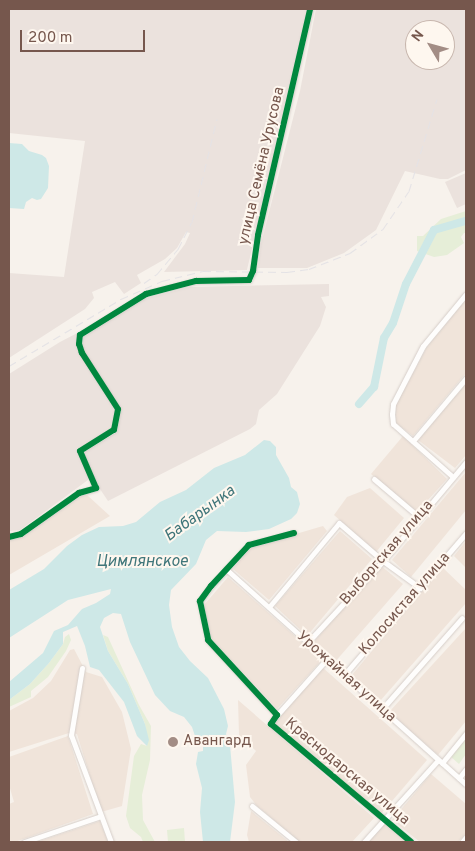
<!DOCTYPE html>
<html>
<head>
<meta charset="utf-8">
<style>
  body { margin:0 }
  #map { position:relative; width:475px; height:851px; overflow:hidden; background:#f7f2ec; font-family:Overpass,sans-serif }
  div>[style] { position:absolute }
  .residential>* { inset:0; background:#f0e4da }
  .industrial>* { inset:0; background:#ebe2dd }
  .green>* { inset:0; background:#e6eed8 }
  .water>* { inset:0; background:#cee8e7 }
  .river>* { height:8px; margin:-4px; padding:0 4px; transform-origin:4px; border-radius:4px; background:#cee8e7 }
  .roads { filter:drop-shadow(0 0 1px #d6cec9) drop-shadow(0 0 1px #d6cec9) }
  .street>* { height:5px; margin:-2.5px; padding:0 2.5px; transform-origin:2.5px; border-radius:2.5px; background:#fefdfc }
  .rail>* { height:1px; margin-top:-0.5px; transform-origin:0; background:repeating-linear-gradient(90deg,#e4e2e5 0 8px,transparent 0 13px) }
  .cycleway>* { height:6px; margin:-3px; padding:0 3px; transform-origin:3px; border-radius:3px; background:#00873e }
  .dots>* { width:14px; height:14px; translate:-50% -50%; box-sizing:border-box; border:2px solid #fef7ef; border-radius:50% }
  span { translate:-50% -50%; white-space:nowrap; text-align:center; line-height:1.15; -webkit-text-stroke:4px #fef7ef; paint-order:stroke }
  .street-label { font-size:15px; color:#76574d }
  .poi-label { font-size:15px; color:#76574d }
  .left { translate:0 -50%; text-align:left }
  .water-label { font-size:16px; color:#40767a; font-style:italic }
  .frame { position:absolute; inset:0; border:10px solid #76574d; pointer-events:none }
  .north { position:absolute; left:405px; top:20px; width:50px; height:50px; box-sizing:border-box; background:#fef7ef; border:1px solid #c8b7ae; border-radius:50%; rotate:307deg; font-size:14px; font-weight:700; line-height:20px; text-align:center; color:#76574d }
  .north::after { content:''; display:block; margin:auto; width:18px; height:22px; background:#a38d85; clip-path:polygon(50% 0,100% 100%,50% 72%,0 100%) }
  .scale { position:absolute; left:20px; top:30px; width:125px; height:22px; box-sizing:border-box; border:2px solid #76574d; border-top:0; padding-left:6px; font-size:15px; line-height:18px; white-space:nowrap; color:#76574d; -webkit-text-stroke:4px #fef7ef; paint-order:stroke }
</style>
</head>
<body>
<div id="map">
  <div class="residential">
    <div style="clip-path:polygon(466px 299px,466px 373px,413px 436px,396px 423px,396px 405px,427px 347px)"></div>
    <div style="clip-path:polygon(466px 383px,466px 455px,455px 468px,418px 440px)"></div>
    <div style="clip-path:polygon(403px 436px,447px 479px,417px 512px,371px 474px)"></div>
    <div style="clip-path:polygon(466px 472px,466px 510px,411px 577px,392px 560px)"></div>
    <div style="clip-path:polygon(370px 488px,404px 518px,376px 552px,334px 515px,347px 497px)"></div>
    <div style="clip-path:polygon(87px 495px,110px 516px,9px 575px,9px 540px,23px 536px,81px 496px)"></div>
    <div style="clip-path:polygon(323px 526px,327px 531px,269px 600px,233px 569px,251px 547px)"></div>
    <div style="clip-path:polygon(340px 531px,372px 559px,307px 636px,275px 606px)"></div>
    <div style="clip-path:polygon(466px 541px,466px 568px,454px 556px)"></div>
    <div style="clip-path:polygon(380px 565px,403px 584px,334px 663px,312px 644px)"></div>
    <div style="clip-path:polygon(442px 567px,466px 590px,466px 603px,380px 701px,352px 675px)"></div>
    <div style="clip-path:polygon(228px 577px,322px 660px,277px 709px,210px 637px,204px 605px)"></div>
    <div style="clip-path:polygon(466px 628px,466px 721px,438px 755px,389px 712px)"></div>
    <div style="clip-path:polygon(74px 649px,86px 672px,102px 677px,122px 712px,131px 749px,122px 806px,101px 812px,77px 734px,69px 733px,9px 752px,9px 711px,33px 698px,51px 681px,70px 650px)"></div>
    <div style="clip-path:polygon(322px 667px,427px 760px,381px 814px,273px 723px)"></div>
    <div style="clip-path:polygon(238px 700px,374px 818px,352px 842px,300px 842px,257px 806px,250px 797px,246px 765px,256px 751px,239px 735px)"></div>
    <div style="clip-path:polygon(68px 736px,93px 814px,15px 842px,9px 842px,9px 804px,14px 802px,9px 785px,9px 757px)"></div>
    <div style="clip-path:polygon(431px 774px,466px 804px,466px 833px,458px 842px,420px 842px,392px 820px)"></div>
    <div style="clip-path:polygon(251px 811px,289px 842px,249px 842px,247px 835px)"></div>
    <div style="clip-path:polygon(100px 821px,108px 842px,37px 842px)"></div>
    <div style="clip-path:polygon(384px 824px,407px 842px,368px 842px)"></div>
  </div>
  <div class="industrial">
    <div style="clip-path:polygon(9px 9px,307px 9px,247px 270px,164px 272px,185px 244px,190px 233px,186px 232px,177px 248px,165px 259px,137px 275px,141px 283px,124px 294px,115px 282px,92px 292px,94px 298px,85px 309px,9px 358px,9px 273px,64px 277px,85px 141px,9px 133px)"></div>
    <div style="clip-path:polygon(evenodd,316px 9px,466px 9px,466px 170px,448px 179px,440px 179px,405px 171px,376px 230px,344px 253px,307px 268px,258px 268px,261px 244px,300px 91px,316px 9px,415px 30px,445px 30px,445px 60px,415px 60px,415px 30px)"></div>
    <div style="clip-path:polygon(466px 173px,466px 204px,457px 208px,445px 182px)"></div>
    <div style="clip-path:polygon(329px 284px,329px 296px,321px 297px,326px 307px,320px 326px,277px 394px,259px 410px,256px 424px,250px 429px,108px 501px,92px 477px,20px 530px,9px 531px,9px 374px,60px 342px,141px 300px,190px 287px)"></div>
  </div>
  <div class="green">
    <div style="clip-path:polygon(466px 211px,466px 233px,464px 233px,461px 237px,464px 243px,447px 255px,434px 257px,417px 251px,417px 236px,423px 236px,441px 219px)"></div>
    <div style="clip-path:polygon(69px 634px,71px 640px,66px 651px,48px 677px,31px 691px,31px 697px,9px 707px,9px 700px,30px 684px,49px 663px,63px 644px,65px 637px)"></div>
    <div style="clip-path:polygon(103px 635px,108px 637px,139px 705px,151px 726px,150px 760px,142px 795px,143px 820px,155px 842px,143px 842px,141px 837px,130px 828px,126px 816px,134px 756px,141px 744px,147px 746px,145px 724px,128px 684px,108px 651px)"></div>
    <div style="clip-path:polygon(466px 738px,466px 754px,459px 764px,451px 757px)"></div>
    <div style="clip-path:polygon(184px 828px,185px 842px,168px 842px,167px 830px)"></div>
  </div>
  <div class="water">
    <div style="clip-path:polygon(9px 143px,22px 144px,29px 151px,42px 155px,46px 158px,49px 166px,48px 188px,41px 199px,37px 200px,32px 198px,26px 202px,24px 209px,9px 208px)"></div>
    <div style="clip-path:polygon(264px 440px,270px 441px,276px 447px,276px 455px,289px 478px,291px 487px,297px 492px,300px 504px,297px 513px,291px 519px,269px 529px,246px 532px,217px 531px,206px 540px,196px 564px,171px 590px,169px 605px,172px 627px,179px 647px,190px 661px,208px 678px,224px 709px,228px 726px,226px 734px,230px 745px,235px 802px,230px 842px,203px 842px,200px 812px,202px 788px,196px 764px,198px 752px,203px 751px,203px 745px,197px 742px,192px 727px,184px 717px,170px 711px,155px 695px,130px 642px,121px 614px,113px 613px,104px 618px,100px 627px,108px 651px,128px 684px,145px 724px,149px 740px,147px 746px,137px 736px,124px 702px,99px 670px,90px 667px,85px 646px,77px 626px,63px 632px,63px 644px,49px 663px,30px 684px,9px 700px,9px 682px,43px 653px,54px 631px,68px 625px,82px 609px,96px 603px,110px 594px,111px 589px,68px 600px,9px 638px,9px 590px,44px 569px,67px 546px,82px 535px,99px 527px,123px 526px,136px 522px,160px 502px,186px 490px,214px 468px,245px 455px)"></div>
  </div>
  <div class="river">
    <div style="left:359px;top:404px;width:23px;rotate:-49deg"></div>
    <div style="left:374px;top:387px;width:50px;rotate:-78.5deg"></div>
    <div style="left:384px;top:338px;width:17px;rotate:-59deg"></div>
    <div style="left:393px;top:323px;width:41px;rotate:-71.6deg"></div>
    <div style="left:406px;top:284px;width:61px;rotate:-62.6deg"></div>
    <div style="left:434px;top:230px;width:33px;rotate:-16deg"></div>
  </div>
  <div class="roads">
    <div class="street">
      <div style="left:413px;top:441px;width:82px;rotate:-49.9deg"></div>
      <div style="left:453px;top:477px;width:80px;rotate:-138.5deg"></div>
      <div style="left:393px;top:424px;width:10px;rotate:-96deg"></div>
      <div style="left:392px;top:414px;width:10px;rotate:-84deg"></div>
      <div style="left:393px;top:404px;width:65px;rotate:-62.7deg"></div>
      <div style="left:423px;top:346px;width:67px;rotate:-50.4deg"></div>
      <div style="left:374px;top:479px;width:59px;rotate:40.2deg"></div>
      <div style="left:294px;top:533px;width:47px;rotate:165.1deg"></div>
      <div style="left:249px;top:545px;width:56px;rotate:132.8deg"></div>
      <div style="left:211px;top:586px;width:19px;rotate:126deg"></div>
      <div style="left:200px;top:601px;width:40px;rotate:78deg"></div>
      <div style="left:208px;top:640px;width:102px;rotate:47.4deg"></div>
      <div style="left:277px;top:715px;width:11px;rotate:124deg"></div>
      <div style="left:271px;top:724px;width:183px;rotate:40.1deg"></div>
      <div style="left:9px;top:537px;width:12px;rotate:-14deg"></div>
      <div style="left:21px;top:534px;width:71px;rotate:-35.3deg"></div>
      <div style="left:79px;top:493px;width:18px;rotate:-16deg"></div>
      <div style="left:96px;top:488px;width:40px;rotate:-113.4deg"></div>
      <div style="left:80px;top:451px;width:40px;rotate:-32deg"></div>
      <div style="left:114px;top:430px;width:21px;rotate:-79deg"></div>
      <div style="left:118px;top:409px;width:67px;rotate:-122.7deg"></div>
      <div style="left:82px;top:353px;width:9px;rotate:-108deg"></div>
      <div style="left:79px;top:344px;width:9px;rotate:-84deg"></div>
      <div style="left:80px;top:335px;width:78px;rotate:-31.8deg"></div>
      <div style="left:146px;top:294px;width:52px;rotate:-14.6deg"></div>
      <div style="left:196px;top:281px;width:53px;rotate:-1.1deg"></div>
      <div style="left:249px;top:280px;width:10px;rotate:-66deg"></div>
      <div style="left:253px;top:271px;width:36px;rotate:-82deg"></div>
      <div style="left:258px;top:235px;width:232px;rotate:-77deg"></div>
      <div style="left:226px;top:569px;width:322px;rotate:41.9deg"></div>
      <div style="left:269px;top:607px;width:109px;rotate:-50.2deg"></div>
      <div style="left:339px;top:523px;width:58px;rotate:40.8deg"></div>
      <div style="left:383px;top:561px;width:46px;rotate:36.1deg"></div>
      <div style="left:307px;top:643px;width:112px;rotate:-47.2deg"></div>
      <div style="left:383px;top:561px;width:129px;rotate:-50deg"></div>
      <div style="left:82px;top:668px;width:68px;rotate:99.3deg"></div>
      <div style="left:71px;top:735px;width:114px;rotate:69.5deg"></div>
      <div style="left:344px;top:675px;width:187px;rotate:-49.3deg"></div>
      <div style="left:382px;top:709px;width:121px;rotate:-48.7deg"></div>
      <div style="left:277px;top:715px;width:74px;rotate:-48.3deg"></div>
      <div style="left:442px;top:763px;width:38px;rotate:-51deg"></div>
      <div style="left:459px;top:778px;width:11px;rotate:-52deg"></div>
      <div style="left:252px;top:806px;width:57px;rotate:39.3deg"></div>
      <div style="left:24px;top:842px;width:81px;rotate:-18.7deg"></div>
      <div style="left:364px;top:842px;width:110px;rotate:-47.9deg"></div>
      <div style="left:462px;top:842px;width:6px;rotate:-51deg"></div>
    </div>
  </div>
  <div class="rail">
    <div style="left:144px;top:283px;width:16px;rotate:-35deg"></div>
    <div style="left:157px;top:274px;width:33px;rotate:-50deg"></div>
    <div style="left:178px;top:249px;width:30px;rotate:-63deg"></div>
    <div style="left:192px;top:222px;width:106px;rotate:-76.4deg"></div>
    <div style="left:9px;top:366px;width:131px;rotate:-30.9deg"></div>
    <div style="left:121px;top:299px;width:45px;rotate:-23.7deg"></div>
    <div style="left:162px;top:281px;width:42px;rotate:-13.7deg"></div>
    <div style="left:203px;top:271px;width:84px;rotate:0.7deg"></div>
    <div style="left:287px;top:272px;width:22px;rotate:-8deg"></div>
    <div style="left:309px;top:269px;width:44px;rotate:-21.3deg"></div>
    <div style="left:350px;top:253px;width:41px;rotate:-36deg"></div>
    <div style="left:383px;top:229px;width:46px;rotate:-55.6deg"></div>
    <div style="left:409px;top:191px;width:96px;rotate:-73.1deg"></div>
  </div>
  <div class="cycleway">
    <div style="left:294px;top:533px;width:47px;rotate:165.1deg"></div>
    <div style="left:249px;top:545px;width:56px;rotate:132.8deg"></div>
    <div style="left:211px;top:586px;width:19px;rotate:126deg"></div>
    <div style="left:200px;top:601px;width:40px;rotate:78deg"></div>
    <div style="left:208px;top:640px;width:102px;rotate:47.4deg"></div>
    <div style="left:277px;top:715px;width:11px;rotate:124deg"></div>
    <div style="left:271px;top:724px;width:183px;rotate:40.1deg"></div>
    <div style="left:9px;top:537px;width:12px;rotate:-14deg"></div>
    <div style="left:21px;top:534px;width:71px;rotate:-35.3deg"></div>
    <div style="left:79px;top:493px;width:18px;rotate:-16deg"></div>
    <div style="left:96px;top:488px;width:40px;rotate:-113.4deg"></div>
    <div style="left:80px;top:451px;width:40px;rotate:-32deg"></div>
    <div style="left:114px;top:430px;width:21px;rotate:-79deg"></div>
    <div style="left:118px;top:409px;width:67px;rotate:-122.7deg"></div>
    <div style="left:82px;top:353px;width:9px;rotate:-108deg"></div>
    <div style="left:79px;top:344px;width:9px;rotate:-84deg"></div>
    <div style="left:80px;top:335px;width:78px;rotate:-31.8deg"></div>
    <div style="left:146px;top:294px;width:52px;rotate:-14.6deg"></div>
    <div style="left:196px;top:281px;width:53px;rotate:-1.1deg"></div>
    <div style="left:249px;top:280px;width:10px;rotate:-66deg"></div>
    <div style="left:253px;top:271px;width:36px;rotate:-82deg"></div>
    <div style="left:258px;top:235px;width:232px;rotate:-77deg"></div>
  </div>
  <div class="dots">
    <div style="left:173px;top:742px;background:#a38d85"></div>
  </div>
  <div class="street-label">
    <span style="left:262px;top:166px;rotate:-77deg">улица Семёна Урусова</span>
    <span style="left:387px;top:553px;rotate:-49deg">Выборгская улица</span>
    <span style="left:405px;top:604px;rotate:-49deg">Колосистая улица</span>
    <span style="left:346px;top:677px;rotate:42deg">Урожайная улица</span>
    <span style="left:347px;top:772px;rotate:40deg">Краснодарская улица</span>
  </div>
  <div class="poi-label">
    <span class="left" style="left:183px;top:742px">Авангард</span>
  </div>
  <div class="water-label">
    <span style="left:200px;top:514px;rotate:-36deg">Бабарынка</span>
    <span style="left:142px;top:562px">Цимлянское</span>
  </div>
  <div class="frame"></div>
  <div class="north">N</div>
  <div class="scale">200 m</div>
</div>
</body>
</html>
